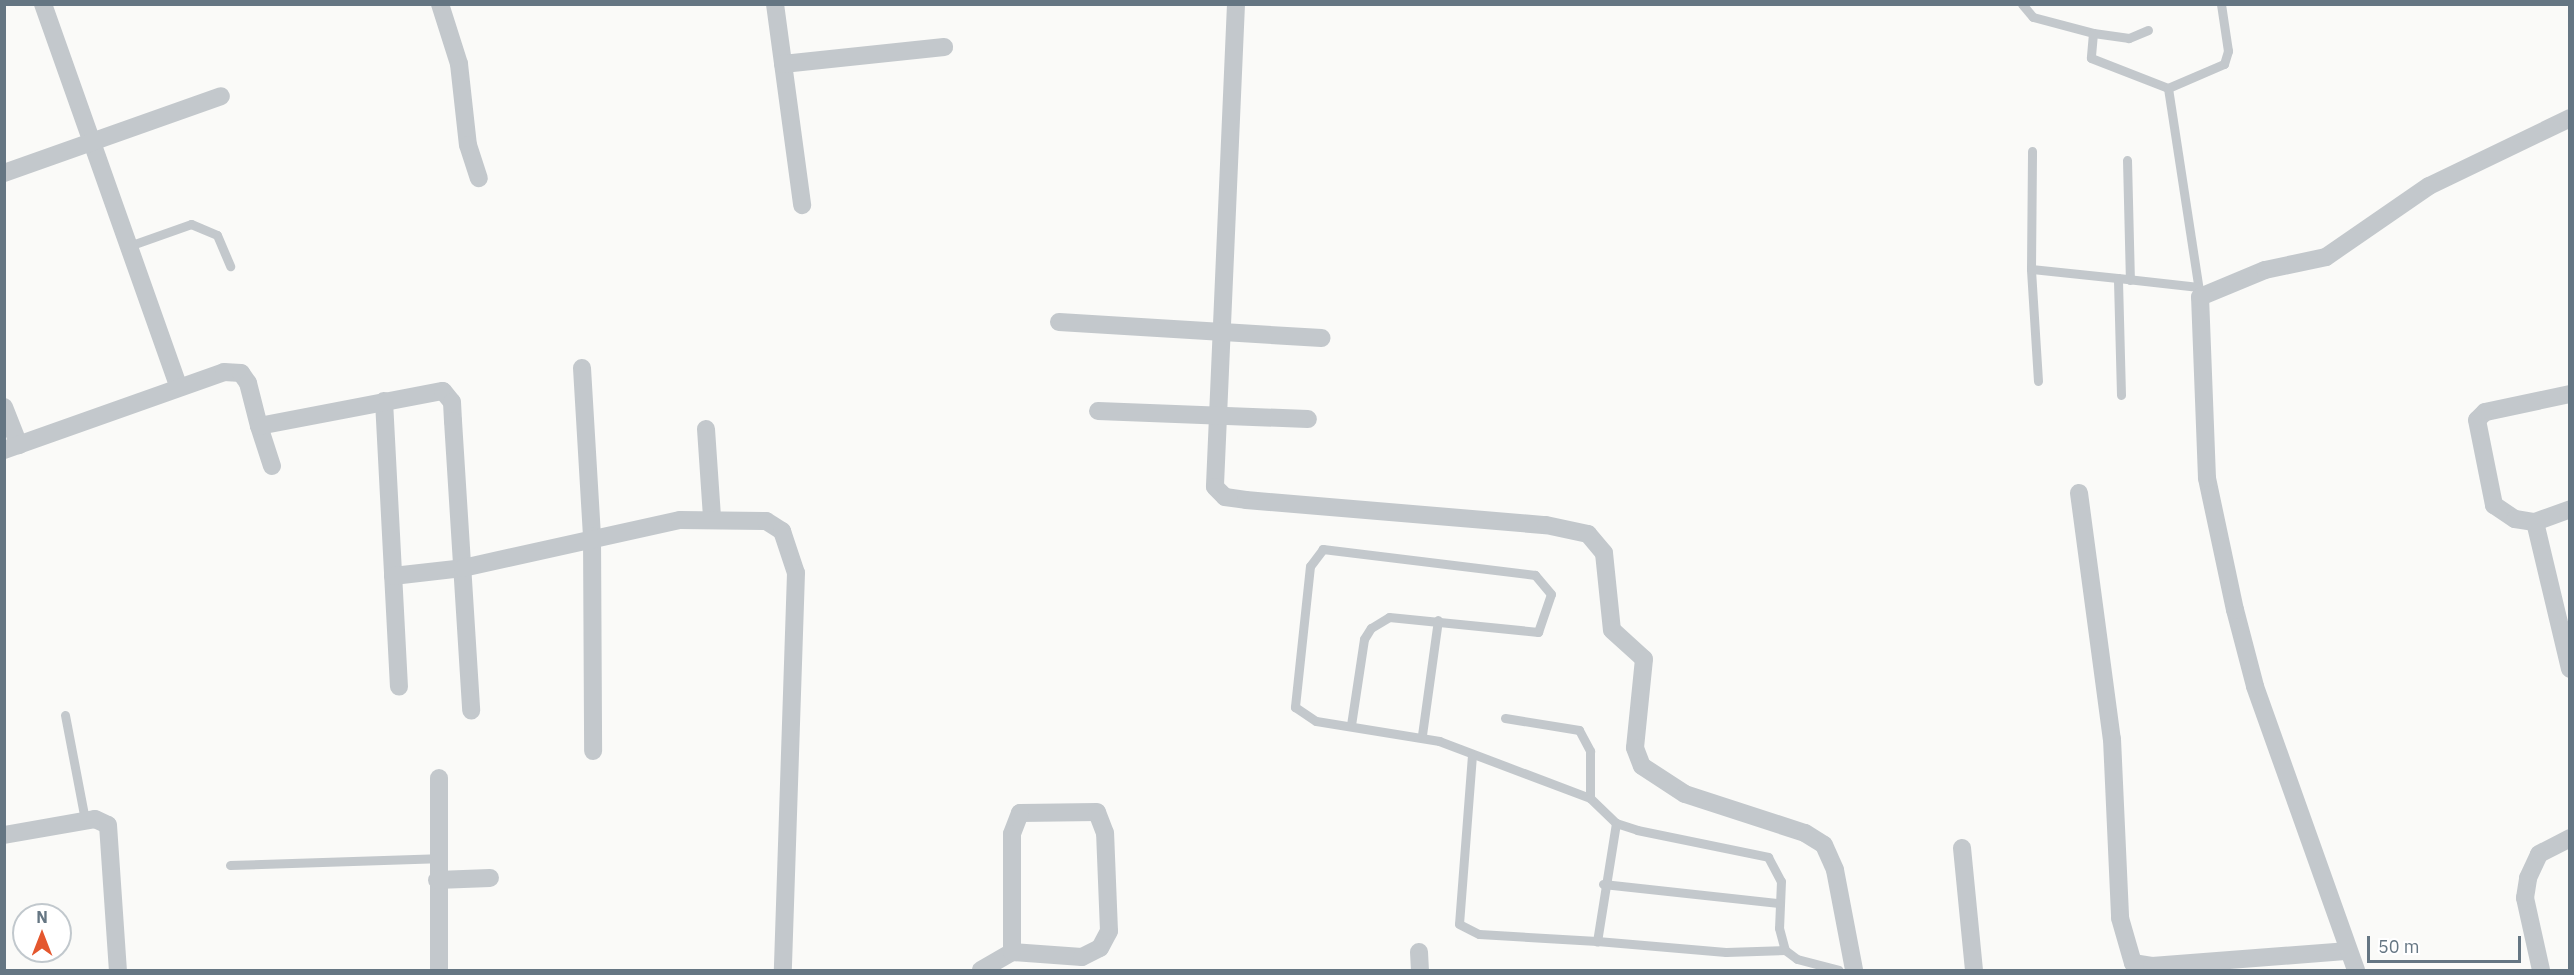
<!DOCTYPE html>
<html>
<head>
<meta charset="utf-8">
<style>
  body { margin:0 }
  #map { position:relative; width:2574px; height:975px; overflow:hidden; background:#fafaf8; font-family:"IBM Plex Sans",sans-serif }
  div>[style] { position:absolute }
  .lane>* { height:9px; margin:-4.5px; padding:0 4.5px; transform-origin:4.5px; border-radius:4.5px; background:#c3c8cc }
  .street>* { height:18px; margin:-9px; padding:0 9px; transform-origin:9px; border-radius:9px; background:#c3c8cc }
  span { translate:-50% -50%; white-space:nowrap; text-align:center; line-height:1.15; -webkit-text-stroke:6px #fff; paint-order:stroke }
  .frame { position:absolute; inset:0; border:6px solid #657683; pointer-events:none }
  .north { position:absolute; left:12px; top:903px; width:60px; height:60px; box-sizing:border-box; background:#fff; border:2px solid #c1c8cd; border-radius:50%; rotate:0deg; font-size:16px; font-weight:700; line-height:24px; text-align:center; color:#657683 }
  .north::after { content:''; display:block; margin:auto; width:21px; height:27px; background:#e4572e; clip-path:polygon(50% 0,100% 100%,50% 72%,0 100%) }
  .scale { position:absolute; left:2367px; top:936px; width:154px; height:27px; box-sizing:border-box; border:3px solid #657683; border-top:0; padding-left:8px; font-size:18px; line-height:21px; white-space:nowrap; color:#657683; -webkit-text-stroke:4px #fff; paint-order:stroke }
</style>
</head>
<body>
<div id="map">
  <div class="lane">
    <div style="left:2022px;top:4px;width:17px;rotate:50deg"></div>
    <div style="left:2033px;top:17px;width:62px;rotate:14.9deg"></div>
    <div style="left:2148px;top:30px;width:21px;rotate:157deg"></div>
    <div style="left:2129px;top:38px;width:36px;rotate:-172deg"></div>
    <div style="left:2093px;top:33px;width:25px;rotate:95deg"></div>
    <div style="left:2091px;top:58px;width:83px;rotate:21.3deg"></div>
    <div style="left:2168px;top:88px;width:211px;rotate:81.3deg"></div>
    <div style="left:2168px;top:88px;width:61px;rotate:-23.2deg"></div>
    <div style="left:2224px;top:64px;width:14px;rotate:-73deg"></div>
    <div style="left:2228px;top:51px;width:48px;rotate:-98.5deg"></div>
    <div style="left:2127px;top:160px;width:120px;rotate:88.6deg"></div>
    <div style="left:129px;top:246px;width:66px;rotate:-19.5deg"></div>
    <div style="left:191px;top:224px;width:28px;rotate:23deg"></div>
    <div style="left:217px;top:235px;width:34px;rotate:67deg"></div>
    <div style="left:2031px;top:269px;width:118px;rotate:-89.5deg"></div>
    <div style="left:2038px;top:381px;width:112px;rotate:-93.6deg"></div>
    <div style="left:2031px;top:269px;width:87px;rotate:5.9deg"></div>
    <div style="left:2121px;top:395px;width:117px;rotate:-91.5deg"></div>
    <div style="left:2118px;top:278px;width:81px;rotate:6.4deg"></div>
    <div style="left:65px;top:715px;width:107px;rotate:79.2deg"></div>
    <div style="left:1505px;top:718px;width:75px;rotate:9.2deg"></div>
    <div style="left:1579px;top:730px;width:24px;rotate:62deg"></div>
    <div style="left:1590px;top:751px;width:47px;rotate:90deg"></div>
    <div style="left:1351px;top:725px;width:87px;rotate:-81.4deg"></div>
    <div style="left:1364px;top:639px;width:13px;rotate:-58deg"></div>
    <div style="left:1371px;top:628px;width:21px;rotate:-31deg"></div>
    <div style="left:1389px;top:617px;width:150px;rotate:5.7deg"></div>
    <div style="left:1538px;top:632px;width:40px;rotate:-71.1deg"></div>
    <div style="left:1551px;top:594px;width:25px;rotate:-130deg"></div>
    <div style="left:1535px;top:575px;width:214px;rotate:-173deg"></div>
    <div style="left:1323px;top:549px;width:21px;rotate:127deg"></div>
    <div style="left:1310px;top:566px;width:142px;rotate:96.1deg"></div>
    <div style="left:1295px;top:707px;width:25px;rotate:34deg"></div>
    <div style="left:1316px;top:721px;width:125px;rotate:9.2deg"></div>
    <div style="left:1439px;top:741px;width:161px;rotate:20.7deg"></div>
    <div style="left:1590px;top:798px;width:36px;rotate:44deg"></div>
    <div style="left:1616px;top:823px;width:22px;rotate:18deg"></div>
    <div style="left:1637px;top:830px;width:134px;rotate:11.6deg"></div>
    <div style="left:1768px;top:857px;width:27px;rotate:62deg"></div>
    <div style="left:1781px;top:881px;width:47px;rotate:92.4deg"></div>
    <div style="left:1779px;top:928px;width:23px;rotate:75deg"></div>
    <div style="left:1785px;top:950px;width:15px;rotate:37deg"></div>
    <div style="left:1797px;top:959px;width:43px;rotate:14.7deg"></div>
    <div style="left:1422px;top:735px;width:116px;rotate:-82.1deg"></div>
    <div style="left:1472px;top:755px;width:169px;rotate:94.4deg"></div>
    <div style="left:1459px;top:924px;width:22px;rotate:27deg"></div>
    <div style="left:1479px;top:934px;width:118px;rotate:3.4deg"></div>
    <div style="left:1616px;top:823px;width:120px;rotate:99.1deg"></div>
    <div style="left:1597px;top:941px;width:129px;rotate:4.9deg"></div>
    <div style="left:1726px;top:952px;width:59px;rotate:-1.9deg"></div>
    <div style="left:230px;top:865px;width:207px;rotate:-1.9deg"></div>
    <div style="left:1603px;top:884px;width:177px;rotate:6.2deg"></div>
  </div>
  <div class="street">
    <div style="left:43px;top:4px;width:405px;rotate:70.5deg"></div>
    <div style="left:440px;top:4px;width:63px;rotate:72.4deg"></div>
    <div style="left:459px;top:64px;width:81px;rotate:83.7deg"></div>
    <div style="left:468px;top:145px;width:35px;rotate:72deg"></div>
    <div style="left:775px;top:4px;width:203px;rotate:82.3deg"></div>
    <div style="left:1236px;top:4px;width:483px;rotate:92.5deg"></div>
    <div style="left:1215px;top:487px;width:14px;rotate:45deg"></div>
    <div style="left:1225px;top:497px;width:21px;rotate:8deg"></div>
    <div style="left:1246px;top:500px;width:301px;rotate:4.8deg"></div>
    <div style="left:1546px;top:525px;width:43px;rotate:12.1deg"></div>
    <div style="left:1588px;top:534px;width:25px;rotate:50deg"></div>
    <div style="left:1604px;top:553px;width:77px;rotate:84.1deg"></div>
    <div style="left:1612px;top:630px;width:43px;rotate:42.2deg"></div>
    <div style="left:1644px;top:659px;width:89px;rotate:95.8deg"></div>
    <div style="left:1635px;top:748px;width:19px;rotate:69deg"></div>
    <div style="left:1642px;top:766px;width:51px;rotate:33.1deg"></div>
    <div style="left:1685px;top:794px;width:126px;rotate:18deg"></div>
    <div style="left:1805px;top:833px;width:22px;rotate:32deg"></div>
    <div style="left:1824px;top:845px;width:27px;rotate:66deg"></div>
    <div style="left:1835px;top:870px;width:102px;rotate:79.2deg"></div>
    <div style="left:783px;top:64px;width:162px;rotate:-6deg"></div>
    <div style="left:4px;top:173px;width:230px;rotate:-19.5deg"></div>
    <div style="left:1059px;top:322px;width:263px;rotate:3.5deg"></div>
    <div style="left:582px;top:368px;width:168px;rotate:86.6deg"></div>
    <div style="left:592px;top:536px;width:215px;rotate:89.7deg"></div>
    <div style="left:2570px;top:394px;width:87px;rotate:168deg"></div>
    <div style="left:2485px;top:412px;width:11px;rotate:135deg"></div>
    <div style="left:2477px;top:420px;width:87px;rotate:78.7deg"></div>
    <div style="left:2494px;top:505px;width:25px;rotate:34deg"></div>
    <div style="left:2515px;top:519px;width:20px;rotate:9deg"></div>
    <div style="left:2535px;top:522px;width:37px;rotate:-20deg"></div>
    <div style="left:384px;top:401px;width:286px;rotate:87deg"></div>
    <div style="left:4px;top:407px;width:41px;rotate:68.5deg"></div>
    <div style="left:1098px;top:411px;width:210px;rotate:2.2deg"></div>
    <div style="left:259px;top:426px;width:42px;rotate:72deg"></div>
    <div style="left:706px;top:429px;width:89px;rotate:86.1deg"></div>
    <div style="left:4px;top:450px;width:233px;rotate:-19.5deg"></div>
    <div style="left:224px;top:372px;width:17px;rotate:3deg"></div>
    <div style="left:241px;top:373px;width:12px;rotate:55deg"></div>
    <div style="left:248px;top:383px;width:44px;rotate:75.7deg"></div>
    <div style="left:259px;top:426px;width:187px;rotate:-10.8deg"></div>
    <div style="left:443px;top:391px;width:14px;rotate:51deg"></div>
    <div style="left:452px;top:402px;width:19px;rotate:87deg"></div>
    <div style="left:453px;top:421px;width:290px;rotate:86.4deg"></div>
    <div style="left:2079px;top:493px;width:248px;rotate:82.4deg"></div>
    <div style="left:2112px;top:739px;width:179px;rotate:87.4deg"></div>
    <div style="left:2120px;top:918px;width:47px;rotate:73.9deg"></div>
    <div style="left:2133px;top:963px;width:19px;rotate:9deg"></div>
    <div style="left:2152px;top:966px;width:197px;rotate:-4.4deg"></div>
    <div style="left:2535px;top:522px;width:151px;rotate:76.6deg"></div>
    <div style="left:393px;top:576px;width:70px;rotate:-6.5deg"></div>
    <div style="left:463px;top:568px;width:222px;rotate:-12.5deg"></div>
    <div style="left:680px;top:520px;width:86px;rotate:0.7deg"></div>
    <div style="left:766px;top:521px;width:19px;rotate:32deg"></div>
    <div style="left:782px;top:531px;width:44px;rotate:71.6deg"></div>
    <div style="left:796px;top:573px;width:397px;rotate:91.9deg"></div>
    <div style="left:439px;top:778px;width:192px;rotate:90deg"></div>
    <div style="left:4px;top:835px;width:92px;rotate:-10deg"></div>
    <div style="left:95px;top:819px;width:14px;rotate:25deg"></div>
    <div style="left:108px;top:825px;width:145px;rotate:86.1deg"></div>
    <div style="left:1962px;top:848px;width:123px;rotate:84.4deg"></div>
    <div style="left:437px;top:880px;width:53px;rotate:-2.2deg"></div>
    <div style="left:1419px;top:952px;width:18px;rotate:87deg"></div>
    <div style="left:981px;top:970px;width:36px;rotate:-30deg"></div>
    <div style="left:1012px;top:952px;width:70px;rotate:4.1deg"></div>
    <div style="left:1082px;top:957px;width:20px;rotate:-27deg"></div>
    <div style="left:1100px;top:948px;width:19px;rotate:-62deg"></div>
    <div style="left:1109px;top:931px;width:98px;rotate:-92.3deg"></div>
    <div style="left:1105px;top:833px;width:22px;rotate:-111deg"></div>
    <div style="left:1097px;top:812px;width:77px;rotate:179.3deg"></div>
    <div style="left:1020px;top:813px;width:22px;rotate:111deg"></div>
    <div style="left:1012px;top:834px;width:118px;rotate:90deg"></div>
    <div style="left:2356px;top:970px;width:301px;rotate:-109.6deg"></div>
    <div style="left:2255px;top:686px;width:79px;rotate:-104.7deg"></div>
    <div style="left:2235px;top:610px;width:135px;rotate:-102deg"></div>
    <div style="left:2207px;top:478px;width:181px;rotate:-92.2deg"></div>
    <div style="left:2200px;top:297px;width:70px;rotate:-22.6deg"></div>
    <div style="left:2265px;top:270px;width:62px;rotate:-12deg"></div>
    <div style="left:2326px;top:257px;width:125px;rotate:-34.6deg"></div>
    <div style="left:2429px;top:186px;width:157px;rotate:-25.7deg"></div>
    <div style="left:2541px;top:970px;width:74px;rotate:-102.5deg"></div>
    <div style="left:2525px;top:898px;width:20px;rotate:-81deg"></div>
    <div style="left:2528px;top:878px;width:26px;rotate:-65deg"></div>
    <div style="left:2539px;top:854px;width:35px;rotate:-27deg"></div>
  </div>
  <div class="frame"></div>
  <div class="north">N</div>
  <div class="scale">50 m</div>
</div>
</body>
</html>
